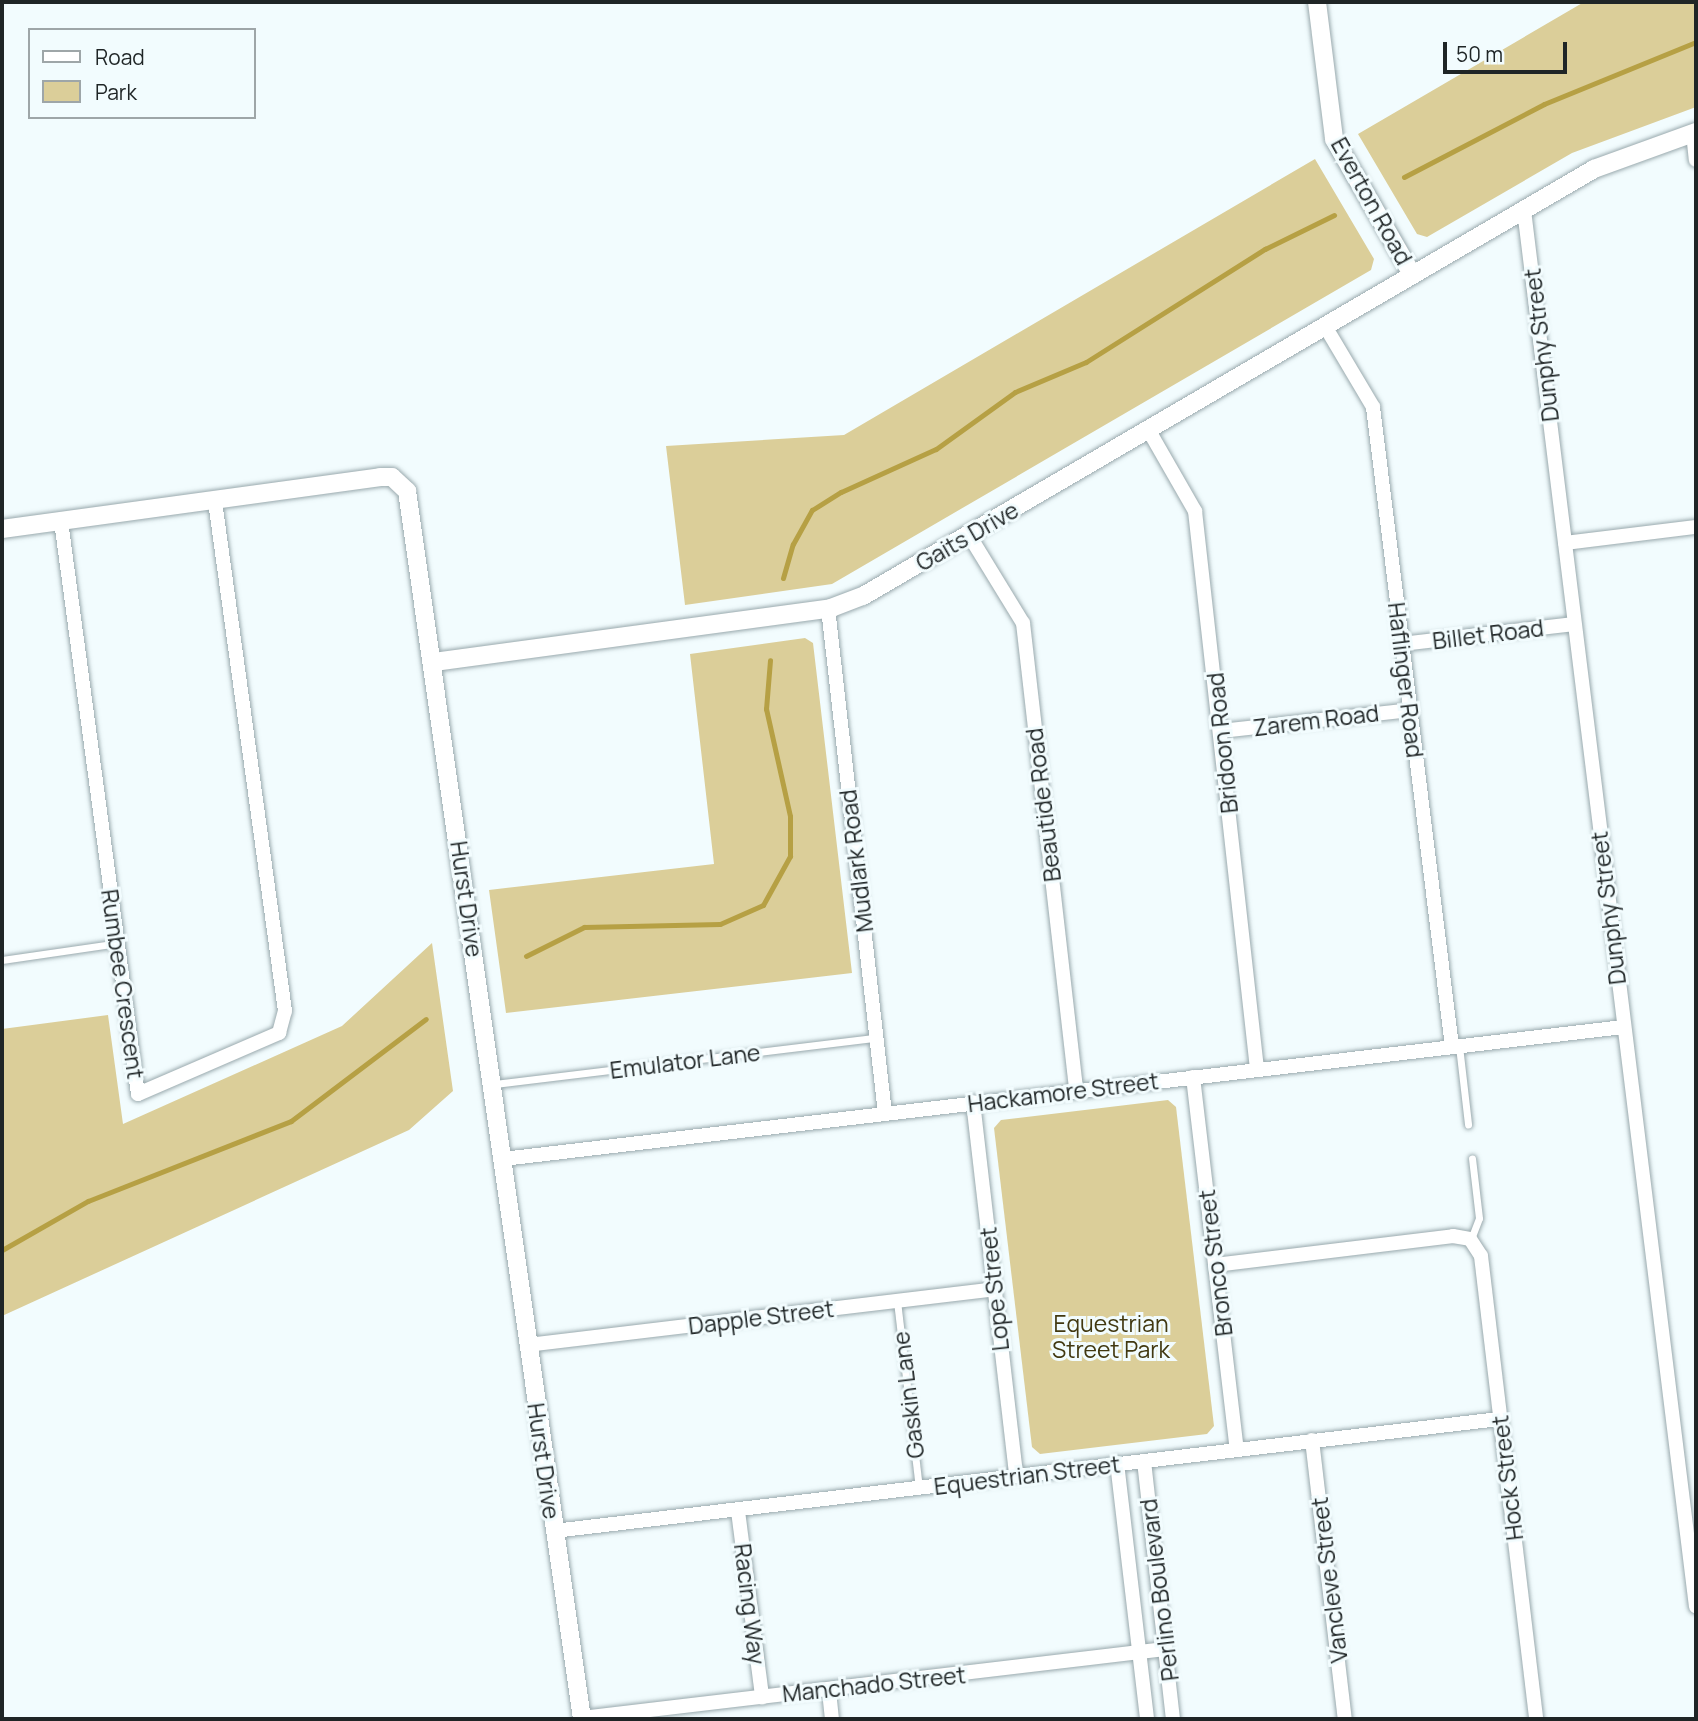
<!DOCTYPE html>
<html>
<head>
<meta charset="utf-8">
<style>
  body { margin:0 }
  #map { position:relative; width:1698px; height:1721px; overflow:hidden; background:#f2fcfe; font-family:Manrope,sans-serif }
  div>[style] { position:absolute }
  .green>* { inset:0; background:#dbce99 }
  .stream>* { height:5px; margin:-2.5px; padding:0 2.5px; transform-origin:2.5px; border-radius:2.5px; background:#b6a044 }
  .roads { filter:drop-shadow(0 0 2px #99a9ad) drop-shadow(0 0 2px #99a9ad) }
  .service>* { height:7px; margin:-3.5px; padding:0 3.5px; transform-origin:3.5px; border-radius:3.5px; background:#fff }
  .minor>* { height:14px; margin:-7px; padding:0 7px; transform-origin:7px; border-radius:7px; background:#fff }
  .tertiary>* { height:18px; margin:-9px; padding:0 9px; transform-origin:9px; border-radius:9px; background:#fff }
  span { translate:-50% -50%; white-space:nowrap; text-align:center; line-height:1.15; -webkit-text-stroke:6px #f2fcfe; paint-order:stroke }
  .street-label { font-size:23px; color:#1f2526 }
  .park-label { font-size:23px; color:#413810 }
  .frame { position:absolute; inset:0; border:4px solid #1f2526; pointer-events:none }
  .legend { position:absolute; left:28px; top:28px; width:228px; height:91px; box-sizing:border-box; background:#f2fcfe; border:2px solid #9ea6a8; margin:0; padding:9px 12px; list-style:none; font-size:21px; color:#1f2526 }
  .legend li { display:flex; align-items:center; gap:14px; height:35px }
  .legend b { width:35px; border:2px solid #9ea6a8 }
  .scale { position:absolute; left:1443px; top:42px; width:124px; height:32px; box-sizing:border-box; border:4px solid #1f2526; border-top:0; padding-left:9px; font-size:21px; line-height:24px; white-space:nowrap; color:#1f2526; -webkit-text-stroke:5px #f2fcfe; paint-order:stroke }
</style>
</head>
<body>
<div id="map">
  <div class="green">
    <div style="clip-path:polygon(1584px 2px,1696px 2px,1696px 107px,1572px 153px,1427px 237px,1417px 234px,1358px 134px)"></div>
    <div style="clip-path:polygon(1315px 159px,1374px 259px,1371px 270px,832px 584px,685px 605px,666px 446px,844px 435px)"></div>
    <div style="clip-path:polygon(805px 638px,813px 643px,852px 973px,506px 1013px,489px 890px,714px 864px,690px 654px)"></div>
    <div style="clip-path:polygon(432px 943px,453px 1091px,409px 1130px,2px 1316px,2px 1029px,108px 1015px,123px 1124px,342px 1026px)"></div>
    <div style="clip-path:polygon(1168px 1100px,1176px 1107px,1214px 1426px,1207px 1434px,1040px 1454px,1032px 1447px,994px 1128px,1001px 1120px)"></div>
  </div>
  <div class="stream">
    <div style="left:1404px;top:177px;width:158px;rotate:-27.5deg"></div>
    <div style="left:1544px;top:104px;width:164px;rotate:-22.2deg"></div>
    <div style="left:783px;top:578px;width:35px;rotate:-74deg"></div>
    <div style="left:793px;top:544px;width:39px;rotate:-61deg"></div>
    <div style="left:812px;top:510px;width:34px;rotate:-32deg"></div>
    <div style="left:841px;top:492px;width:104px;rotate:-24.4deg"></div>
    <div style="left:936px;top:449px;width:97px;rotate:-35.8deg"></div>
    <div style="left:1015px;top:392px;width:77px;rotate:-22.9deg"></div>
    <div style="left:1086px;top:362px;width:212px;rotate:-32.3deg"></div>
    <div style="left:1265px;top:249px;width:77px;rotate:-26.2deg"></div>
    <div style="left:526px;top:956px;width:65px;rotate:-26.6deg"></div>
    <div style="left:584px;top:927px;width:136px;rotate:-1.3deg"></div>
    <div style="left:720px;top:924px;width:47px;rotate:-23.8deg"></div>
    <div style="left:763px;top:905px;width:56px;rotate:-61.1deg"></div>
    <div style="left:790px;top:856px;width:40px;rotate:-90deg"></div>
    <div style="left:790px;top:816px;width:110px;rotate:-102.6deg"></div>
    <div style="left:766px;top:709px;width:49px;rotate:-85.3deg"></div>
    <div style="left:2px;top:1250px;width:99px;rotate:-29.7deg"></div>
    <div style="left:88px;top:1201px;width:218px;rotate:-21.5deg"></div>
    <div style="left:291px;top:1121px;width:169px;rotate:-37.1deg"></div>
  </div>
  <div class="roads">
    <div class="service">
      <div style="left:2px;top:960px;width:117px;rotate:-8.3deg"></div>
      <div style="left:1459px;top:1046px;width:79px;rotate:83.4deg"></div>
      <div style="left:494px;top:1084px;width:385px;rotate:-6.9deg"></div>
      <div style="left:1471px;top:1239px;width:22px;rotate:-69deg"></div>
      <div style="left:1479px;top:1218px;width:60px;rotate:-96.7deg"></div>
      <div style="left:897px;top:1301px;width:187px;rotate:83.3deg"></div>
    </div>
    <div class="minor">
      <div style="left:1693px;top:133px;width:27px;rotate:84deg"></div>
      <div style="left:1524px;top:210px;width:1407px;rotate:82.98deg"></div>
      <div style="left:1325px;top:326px;width:94px;rotate:59.3deg"></div>
      <div style="left:1373px;top:407px;width:645px;rotate:82.96deg"></div>
      <div style="left:1148px;top:429px;width:95px;rotate:60.2deg"></div>
      <div style="left:1195px;top:511px;width:561px;rotate:83.66deg"></div>
      <div style="left:61px;top:521px;width:578px;rotate:82.35deg"></div>
      <div style="left:138px;top:1094px;width:154px;rotate:-23.4deg"></div>
      <div style="left:279px;top:1033px;width:23px;rotate:-75deg"></div>
      <div style="left:285px;top:1011px;width:515px;rotate:-97.82deg"></div>
      <div style="left:969px;top:535px;width:103px;rotate:58.5deg"></div>
      <div style="left:1023px;top:623px;width:470px;rotate:83.5deg"></div>
      <div style="left:1565px;top:543px;width:132px;rotate:-7deg"></div>
      <div style="left:828px;top:608px;width:509px;rotate:83.57deg"></div>
      <div style="left:1402px;top:644px;width:173px;rotate:-6.6deg"></div>
      <div style="left:1221px;top:731px;width:190px;rotate:-6.3deg"></div>
      <div style="left:1193px;top:1077px;width:375px;rotate:83.3deg"></div>
      <div style="left:973px;top:1102px;width:376px;rotate:83.4deg"></div>
      <div style="left:503px;top:1159px;width:1128px;rotate:-6.72deg"></div>
      <div style="left:1215px;top:1265px;width:240px;rotate:-6.9deg"></div>
      <div style="left:1453px;top:1236px;width:17px;rotate:10deg"></div>
      <div style="left:1470px;top:1239px;width:20px;rotate:57deg"></div>
      <div style="left:1481px;top:1256px;width:466px;rotate:83.2deg"></div>
      <div style="left:527px;top:1345px;width:470px;rotate:-6.8deg"></div>
      <div style="left:1312px;top:1440px;width:281px;rotate:83.3deg"></div>
      <div style="left:1144px;top:1461px;width:260px;rotate:83.6deg"></div>
      <div style="left:1117px;top:1463px;width:258px;rotate:83.3deg"></div>
      <div style="left:738px;top:1511px;width:188px;rotate:82.6deg"></div>
      <div style="left:554px;top:1531px;width:952px;rotate:-6.76deg"></div>
      <div style="left:829px;top:1691px;width:28px;rotate:84deg"></div>
      <div style="left:582px;top:1718px;width:587px;rotate:-6.75deg"></div>
    </div>
    <div class="tertiary">
      <div style="left:1317px;top:2px;width:138px;rotate:82.9deg"></div>
      <div style="left:1334px;top:139px;width:156px;rotate:60deg"></div>
      <div style="left:2px;top:529px;width:382px;rotate:-7.8deg"></div>
      <div style="left:380px;top:477px;width:12px"></div>
      <div style="left:392px;top:477px;width:21px;rotate:43deg"></div>
      <div style="left:407px;top:491px;width:1240px;rotate:81.89deg"></div>
      <div style="left:434px;top:662px;width:401px;rotate:-7.7deg"></div>
      <div style="left:831px;top:608px;width:34px;rotate:-21deg"></div>
      <div style="left:863px;top:596px;width:847px;rotate:-30.29deg"></div>
      <div style="left:1594px;top:169px;width:109px;rotate:-19.9deg"></div>
    </div>
  </div>
  <div class="street-label">
    <span style="left:1372px;top:201px;rotate:61deg">Everton Road</span>
    <span style="left:1541px;top:345px;rotate:-97deg">Dunphy Street</span>
    <span style="left:967px;top:536px;rotate:-30deg">Gaits Drive</span>
    <span style="left:1488px;top:634px;rotate:-7deg">Billet Road</span>
    <span style="left:1406px;top:680px;rotate:83deg">Haflinger Road</span>
    <span style="left:1316px;top:720px;rotate:-7deg">Zarem Road</span>
    <span style="left:1222px;top:743px;rotate:-96deg">Bridoon Road</span>
    <span style="left:1043px;top:805px;rotate:-97deg">Beautide Road</span>
    <span style="left:856px;top:861px;rotate:-97deg">Mudlark Road</span>
    <span style="left:467px;top:899px;rotate:82deg">Hurst Drive</span>
    <span style="left:1608px;top:908px;rotate:-97deg">Dunphy Street</span>
    <span style="left:123px;top:984px;rotate:82deg">Rumbee Crescent</span>
    <span style="left:685px;top:1061px;rotate:-7deg">Emulator Lane</span>
    <span style="left:1063px;top:1092px;rotate:-7deg">Hackamore Street</span>
    <span style="left:1215px;top:1263px;rotate:-97deg">Bronco Street</span>
    <span style="left:994px;top:1289px;rotate:-96deg">Lope Street</span>
    <span style="left:761px;top:1317px;rotate:-7deg">Dapple Street</span>
    <span style="left:908px;top:1395px;rotate:-97deg">Gaskin Lane</span>
    <span style="left:544px;top:1461px;rotate:82deg">Hurst Drive</span>
    <span style="left:1027px;top:1475px;rotate:-7deg">Equestrian Street</span>
    <span style="left:1507px;top:1478px;rotate:-97deg">Hock Street</span>
    <span style="left:1329px;top:1580px;rotate:-97deg">Vancleve Street</span>
    <span style="left:1159px;top:1590px;rotate:-97deg">Perlino Boulevard</span>
    <span style="left:750px;top:1604px;rotate:83deg">Racing Way</span>
    <span style="left:874px;top:1684px;rotate:-6deg">Manchado Street</span>
  </div>
  <div class="park-label">
    <span style="left:1111px;top:1336px">Equestrian<br>Street Park</span>
  </div>
  <div class="frame"></div>
  <ul class="legend">
  <li><b style="height:9px;background:#fff"></b>Road</li>
  <li><b style="height:19px;background:#dbce99"></b>Park</li>
  </ul>
  <div class="scale">50 m</div>
</div>
</body>
</html>
